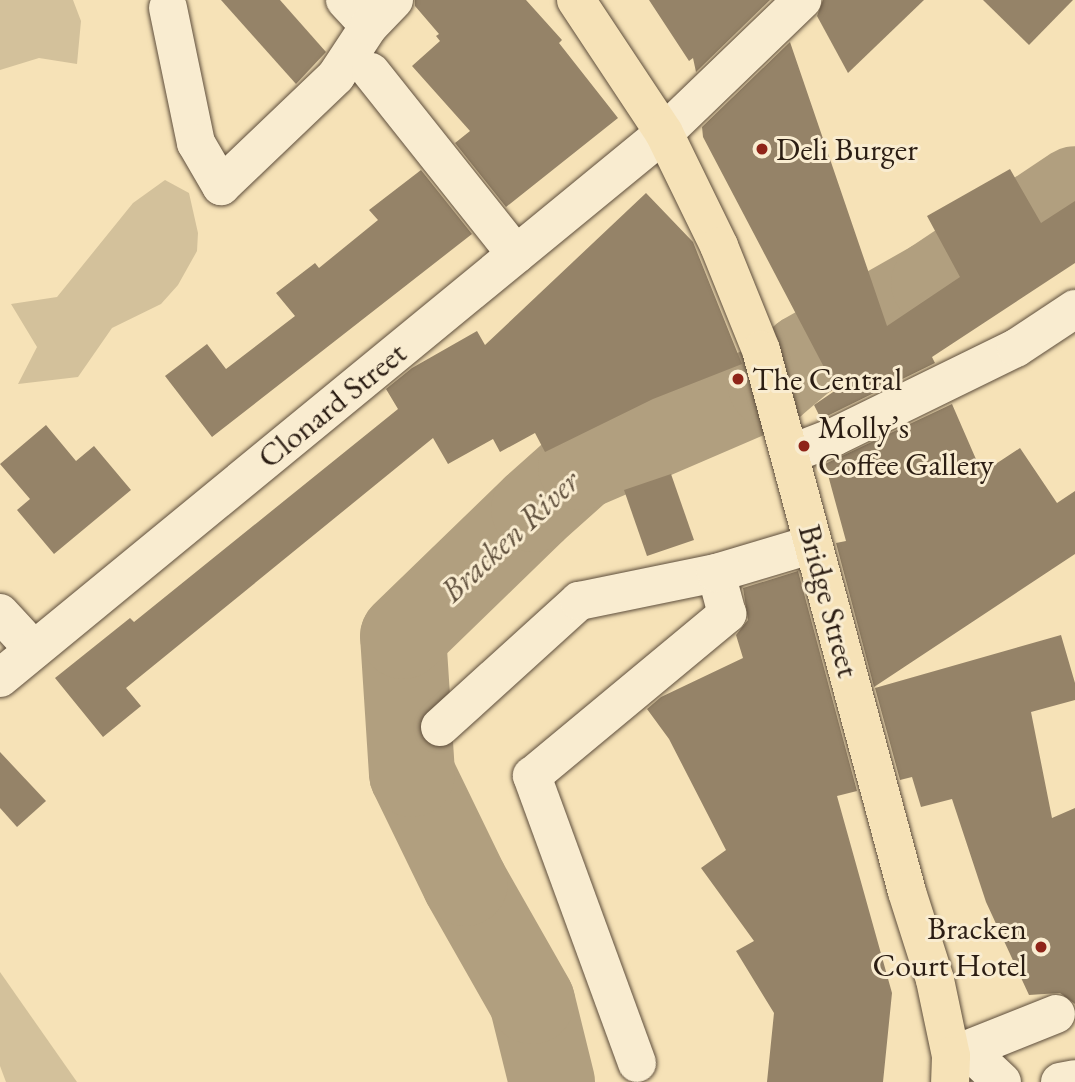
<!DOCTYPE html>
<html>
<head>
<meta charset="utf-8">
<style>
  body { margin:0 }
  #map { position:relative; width:1075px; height:1082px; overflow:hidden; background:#f6e2b7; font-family:"EB Garamond",serif }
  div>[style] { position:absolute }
  .green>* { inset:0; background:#d3c19b }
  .river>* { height:86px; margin:-43px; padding:0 43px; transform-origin:43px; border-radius:43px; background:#b19f7f }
  .building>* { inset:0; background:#958368 }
  .roads { filter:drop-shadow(0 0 2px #5e4e3c) drop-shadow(0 0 2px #5e4e3c) }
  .minor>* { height:38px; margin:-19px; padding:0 19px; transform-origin:19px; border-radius:19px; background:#f9ecd0 }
  .major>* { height:38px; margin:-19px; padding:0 19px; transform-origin:19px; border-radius:19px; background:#f6e2b7 }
  .dots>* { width:19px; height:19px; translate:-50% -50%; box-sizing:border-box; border:4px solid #f9ecd0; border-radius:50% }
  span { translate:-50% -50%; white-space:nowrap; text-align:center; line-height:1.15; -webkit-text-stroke:6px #f9ecd0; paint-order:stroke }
  .poi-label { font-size:32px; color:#2b1d13 }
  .left { translate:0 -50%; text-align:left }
  .right { translate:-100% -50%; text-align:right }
  .street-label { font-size:32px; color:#2b1d13 }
  .water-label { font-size:33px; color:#61513e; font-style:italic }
</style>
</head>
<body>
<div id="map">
  <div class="green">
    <div style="clip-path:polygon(0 0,73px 0,81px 21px,77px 64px,39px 58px,0 70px)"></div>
    <div style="clip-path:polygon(165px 180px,189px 193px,198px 233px,197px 251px,178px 285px,161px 304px,112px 328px,78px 377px,18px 384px,37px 347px,11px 304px,57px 297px,133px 203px)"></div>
    <div style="clip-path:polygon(0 972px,77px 1082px,6px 1082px,0 1066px)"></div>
  </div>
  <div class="river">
    <div style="left:552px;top:1082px;width:83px;rotate:-103.9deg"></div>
    <div style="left:532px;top:1001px;width:136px;rotate:-119.6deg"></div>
    <div style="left:465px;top:883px;width:121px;rotate:-115.9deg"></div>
    <div style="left:412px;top:774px;width:138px;rotate:-93.7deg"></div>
    <div style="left:403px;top:636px;width:182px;rotate:-44.1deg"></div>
    <div style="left:534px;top:509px;width:63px;rotate:-41.8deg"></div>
    <div style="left:581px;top:467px;width:207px;rotate:-23.3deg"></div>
    <div style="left:771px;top:385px;width:43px;rotate:-40.3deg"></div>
    <div style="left:804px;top:357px;width:150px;rotate:-29.6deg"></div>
    <div style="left:934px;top:283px;width:169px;rotate:-33.7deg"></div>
  </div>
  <div class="building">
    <div style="clip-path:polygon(221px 0,280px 0,326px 52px,296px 84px)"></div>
    <div style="clip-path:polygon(415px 0,526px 0,562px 40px,559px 43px,618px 118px,506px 207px,455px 143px,470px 131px,412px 66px,440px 41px,436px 36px,439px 34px,415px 6px)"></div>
    <div style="clip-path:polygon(649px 0,770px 0,696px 72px,693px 58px,689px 61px)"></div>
    <div style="clip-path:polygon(823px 0,924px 0,848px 73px,817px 16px)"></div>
    <div style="clip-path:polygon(983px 0,1073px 0,1029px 45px)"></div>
    <div style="clip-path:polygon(790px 42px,887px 326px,960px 277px,927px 216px,1010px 169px,1041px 223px,1075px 201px,1075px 263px,932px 357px,935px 363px,821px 419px,814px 405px,836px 390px,703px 137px,702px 127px)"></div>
    <div style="clip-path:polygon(421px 170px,472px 234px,212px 437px,165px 376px,207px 344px,226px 369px,295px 316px,276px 293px,315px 263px,319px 268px,378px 220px,369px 210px)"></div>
    <div style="clip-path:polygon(646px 193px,693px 242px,742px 364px,653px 399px,545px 452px,535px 433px,500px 452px,493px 439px,448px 464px,433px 438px,126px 688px,141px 706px,103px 737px,55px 678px,130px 618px,134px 622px,398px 409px,386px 389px,412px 368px,477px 331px,485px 345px)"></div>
    <div style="clip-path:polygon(952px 404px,982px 473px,1020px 448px,1057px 503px,1075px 491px,1075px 554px,874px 687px,836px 543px,846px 541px,825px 464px)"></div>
    <div style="clip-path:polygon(46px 425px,76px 461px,94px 446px,131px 490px,54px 554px,17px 510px,30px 499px,0 464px)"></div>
    <div style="clip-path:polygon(671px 474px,694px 540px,647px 556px,624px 490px)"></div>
    <div style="clip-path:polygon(798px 571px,857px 791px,837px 796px,892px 993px,883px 1082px,767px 1082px,774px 1013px,736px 951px,754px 941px,701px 868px,726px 850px,669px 739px,647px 709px,661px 697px,743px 658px,736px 635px,748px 620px,743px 588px)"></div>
    <div style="clip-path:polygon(1061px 635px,1075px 683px,1075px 700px,1031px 712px,1052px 818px,1075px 808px,1075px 1004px,1060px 993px,1029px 995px,986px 902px,952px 799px,921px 807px,912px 777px,900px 780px,875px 688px)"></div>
    <div style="clip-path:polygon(0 752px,46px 801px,17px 827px,0 808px)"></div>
  </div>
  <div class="roads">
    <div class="minor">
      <div style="left:345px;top:0;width:35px;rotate:47deg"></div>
      <div style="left:168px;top:8px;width:138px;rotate:78.3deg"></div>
      <div style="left:196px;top:143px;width:50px;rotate:59.8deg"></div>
      <div style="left:221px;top:186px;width:159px;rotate:-43.7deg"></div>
      <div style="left:336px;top:76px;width:60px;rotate:-56.6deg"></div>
      <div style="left:369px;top:26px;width:36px;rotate:-46deg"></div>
      <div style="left:371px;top:72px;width:233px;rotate:51.5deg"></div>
      <div style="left:790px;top:454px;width:47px;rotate:-21.1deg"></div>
      <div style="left:834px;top:437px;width:203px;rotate:-26.1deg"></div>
      <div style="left:1016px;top:348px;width:71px;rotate:-33.5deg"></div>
      <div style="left:0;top:613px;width:50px;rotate:47.4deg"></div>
      <div style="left:0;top:678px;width:859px;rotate:-39.38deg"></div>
      <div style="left:664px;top:133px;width:192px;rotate:-43.9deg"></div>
      <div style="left:440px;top:727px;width:188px;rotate:-42.2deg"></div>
      <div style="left:579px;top:601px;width:140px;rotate:-11.6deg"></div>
      <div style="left:967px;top:1049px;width:48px;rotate:43.3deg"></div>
      <div style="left:951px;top:1056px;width:113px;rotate:-21.8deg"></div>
      <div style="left:637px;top:1063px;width:306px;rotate:-110.1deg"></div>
      <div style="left:532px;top:776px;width:254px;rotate:-39.7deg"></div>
      <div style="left:727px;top:614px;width:42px;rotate:-105deg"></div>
      <div style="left:716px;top:573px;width:101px;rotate:-16.6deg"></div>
      <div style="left:1060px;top:1082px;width:15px;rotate:-11deg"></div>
    </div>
    <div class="major">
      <div style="left:576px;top:0;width:159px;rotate:56.5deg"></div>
      <div style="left:664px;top:133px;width:126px;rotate:64deg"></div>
      <div style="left:719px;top:246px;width:112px;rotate:68deg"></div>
      <div style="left:761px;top:350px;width:561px;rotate:74.92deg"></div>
      <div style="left:907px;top:892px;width:92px;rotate:72.3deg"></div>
      <div style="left:935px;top:980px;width:78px;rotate:78.1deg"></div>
      <div style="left:951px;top:1056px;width:26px;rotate:92deg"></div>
    </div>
  </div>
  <div class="dots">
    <div style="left:762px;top:149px;background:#8f2418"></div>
    <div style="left:738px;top:379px;background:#8f2418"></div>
    <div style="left:804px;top:446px;background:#8f2418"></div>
    <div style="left:1041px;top:947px;background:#8f2418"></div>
  </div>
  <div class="poi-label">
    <span class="left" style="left:776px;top:149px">Deli Burger</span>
    <span class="left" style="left:752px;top:379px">The Central</span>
    <span class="left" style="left:818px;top:446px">Molly’s<br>Coffee Gallery</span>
    <span class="right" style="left:1027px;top:947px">Bracken<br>Court Hotel</span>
  </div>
  <div class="street-label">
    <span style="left:332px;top:405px;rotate:-39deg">Clonard Street</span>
    <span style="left:829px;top:601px;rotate:75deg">Bridge Street</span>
  </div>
  <div class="water-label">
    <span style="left:510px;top:536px;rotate:-43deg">Bracken River</span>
  </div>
</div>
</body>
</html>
